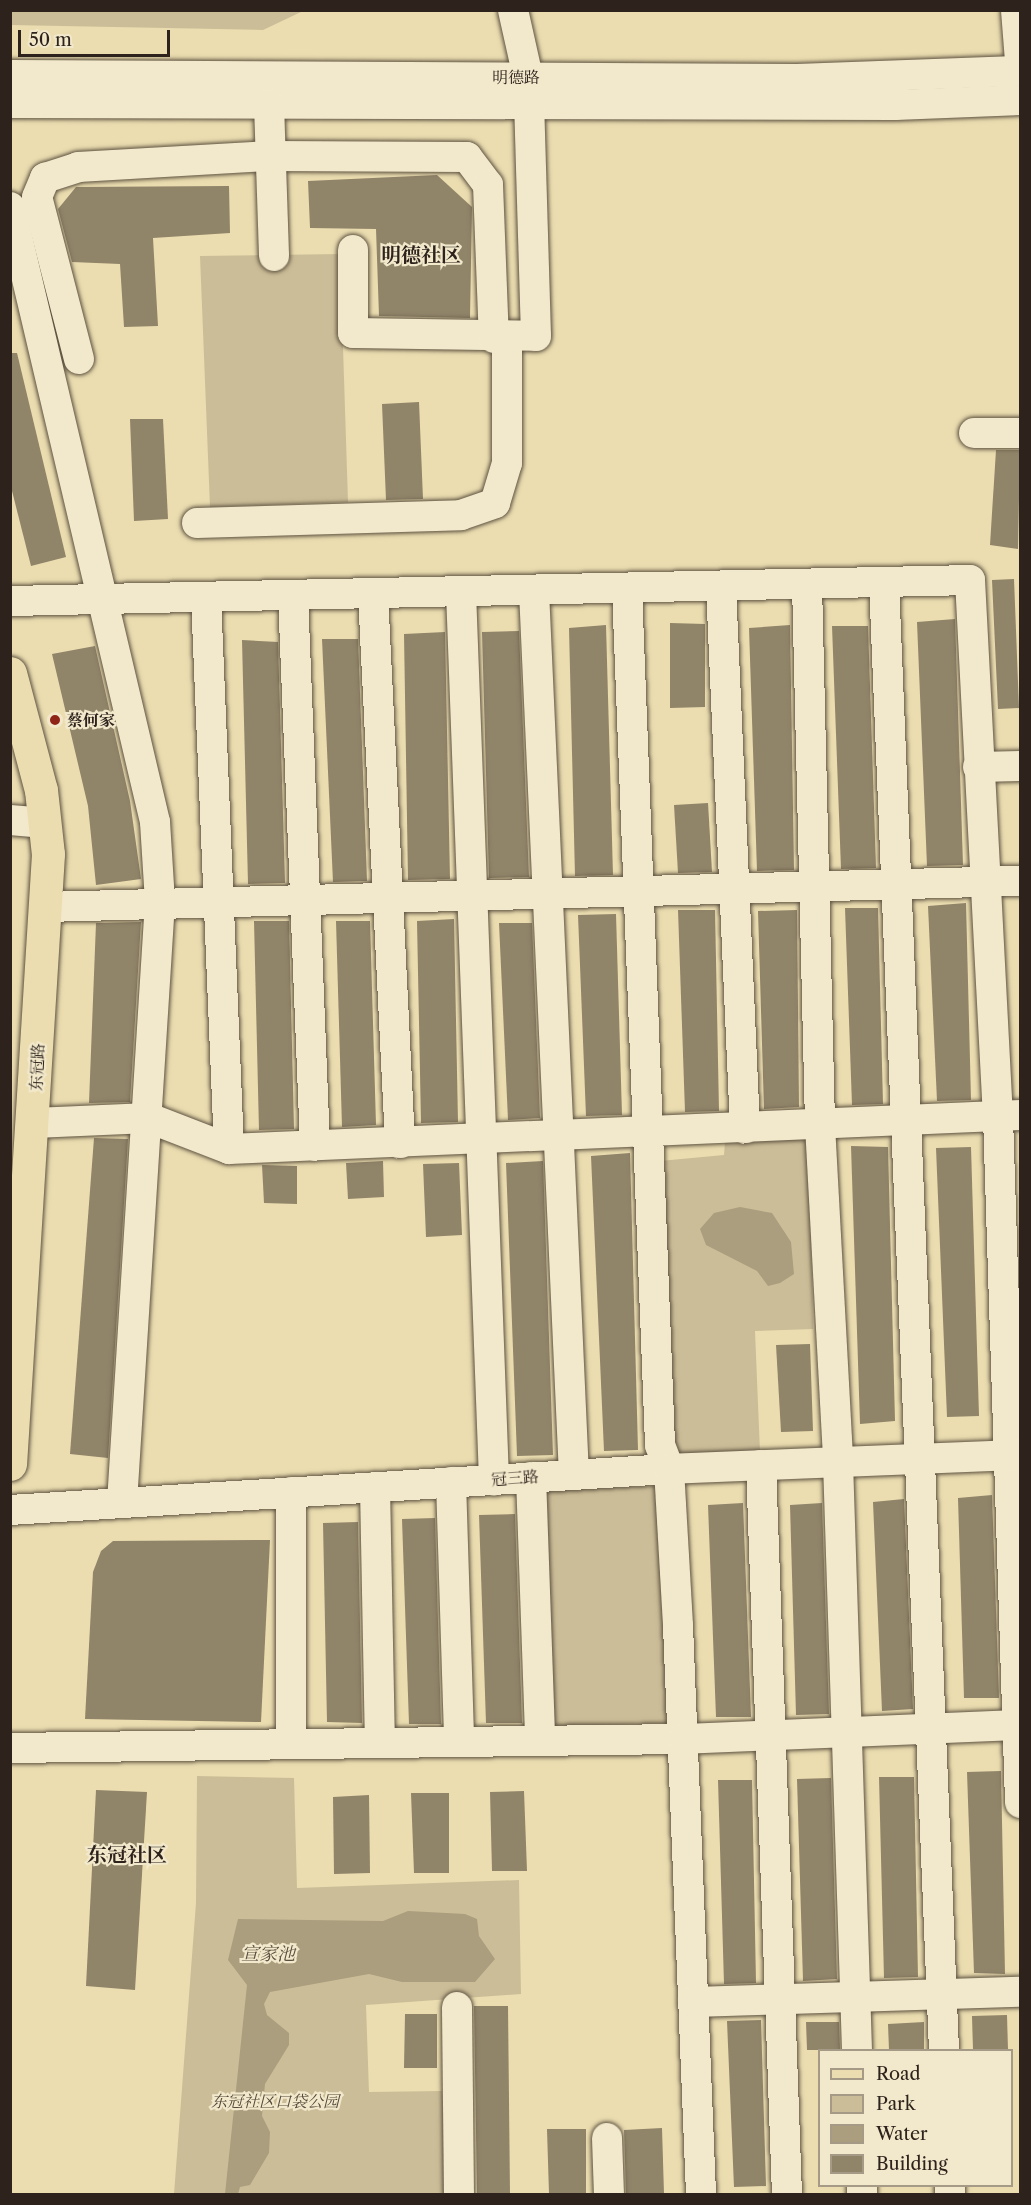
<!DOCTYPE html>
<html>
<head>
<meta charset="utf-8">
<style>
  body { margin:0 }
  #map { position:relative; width:1031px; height:2205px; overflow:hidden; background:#ebddb0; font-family:"Libre Caslon Text","Noto Serif SC",serif }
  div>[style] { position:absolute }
  .green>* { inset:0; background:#cbbd97 }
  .water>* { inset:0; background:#ab9e7e }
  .building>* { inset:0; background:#908469 }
  .roads { filter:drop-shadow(0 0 2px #5d5241) drop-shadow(0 0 2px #5d5241) }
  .minor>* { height:30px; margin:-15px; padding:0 15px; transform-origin:15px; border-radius:15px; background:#f2e9cc }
  .major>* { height:33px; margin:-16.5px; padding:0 16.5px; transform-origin:16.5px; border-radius:16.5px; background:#ebddb0 }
  .dots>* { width:16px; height:16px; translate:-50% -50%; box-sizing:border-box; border:3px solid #f2e9cc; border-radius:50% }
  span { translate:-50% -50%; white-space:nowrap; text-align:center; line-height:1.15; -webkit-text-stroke:4.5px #f2e9cc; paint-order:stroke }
  .street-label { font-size:16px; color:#2e231c }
  .poi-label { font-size:16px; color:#2e231c; font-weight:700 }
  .left { translate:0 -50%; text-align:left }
  .park-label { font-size:16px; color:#554a3b; font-style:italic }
  .water-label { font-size:18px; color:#5a4e3e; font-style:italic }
  .quarter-label { font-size:20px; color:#2e231c; font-weight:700 }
  .frame { position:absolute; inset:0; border:12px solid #2e231c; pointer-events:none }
  .legend { position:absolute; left:818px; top:2049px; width:195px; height:138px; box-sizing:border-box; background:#f2e9cc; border:2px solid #a49a86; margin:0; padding:8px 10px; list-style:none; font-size:18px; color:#2e231c }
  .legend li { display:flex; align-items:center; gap:12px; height:30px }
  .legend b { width:30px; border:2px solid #a49a86 }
  .scale { position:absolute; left:18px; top:30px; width:152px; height:27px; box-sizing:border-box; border:3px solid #2e231c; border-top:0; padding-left:8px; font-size:18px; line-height:21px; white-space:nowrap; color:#2e231c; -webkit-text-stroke:4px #f2e9cc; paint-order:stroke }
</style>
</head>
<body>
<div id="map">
  <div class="green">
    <div style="clip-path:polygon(11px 10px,303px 10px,303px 11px,263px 30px,11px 25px)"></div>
    <div style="clip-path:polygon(340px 254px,348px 502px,210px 507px,200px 256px)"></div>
    <div style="clip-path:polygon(809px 1138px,813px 1329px,755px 1331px,760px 1452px,676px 1457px,670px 1443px,660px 1161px,724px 1155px,725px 1141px)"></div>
    <div style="clip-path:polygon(662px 1486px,670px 1723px,553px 1726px,547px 1490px)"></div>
    <div style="clip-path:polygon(197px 1776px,294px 1778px,297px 1888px,519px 1880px,521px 1994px,366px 2005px,369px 2092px,442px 2091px,446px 2194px,174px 2194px,196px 1903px)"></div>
  </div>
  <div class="water">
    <div style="clip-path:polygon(740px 1207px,772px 1213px,791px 1242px,794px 1274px,780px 1283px,768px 1286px,757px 1271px,706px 1245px,700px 1229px,714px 1213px)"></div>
    <div style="clip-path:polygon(408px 1911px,465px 1914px,477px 1919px,479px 1936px,495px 1959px,475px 1982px,402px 1982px,369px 1974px,270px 1992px,264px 2004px,267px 2015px,289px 2033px,289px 2045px,265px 2084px,262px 2116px,270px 2132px,269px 2153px,250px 2185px,240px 2187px,238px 2194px,225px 2194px,247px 1985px,228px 1960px,238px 1919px,383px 1921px)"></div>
  </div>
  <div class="building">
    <div style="clip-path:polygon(437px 175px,472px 207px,470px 318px,379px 316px,376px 229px,310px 228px,308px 181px)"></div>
    <div style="clip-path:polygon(229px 186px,230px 233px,153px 238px,158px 326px,124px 327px,120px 264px,72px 262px,58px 209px,76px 187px)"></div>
    <div style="clip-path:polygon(10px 353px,17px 353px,66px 557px,31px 566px,10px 483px)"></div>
    <div style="clip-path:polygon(419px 402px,423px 499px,386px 500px,382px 404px)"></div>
    <div style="clip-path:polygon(130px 419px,163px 419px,168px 519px,134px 521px)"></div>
    <div style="clip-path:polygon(996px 450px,1020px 450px,1018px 549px,990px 545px)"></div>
    <div style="clip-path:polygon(1014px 579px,1019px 708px,998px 709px,992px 580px)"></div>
    <div style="clip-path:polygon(955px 619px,963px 865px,927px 866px,917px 622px)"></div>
    <div style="clip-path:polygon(670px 623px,705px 624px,705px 707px,670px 708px)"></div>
    <div style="clip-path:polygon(606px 625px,613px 875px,575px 876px,569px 628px)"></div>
    <div style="clip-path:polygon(790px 625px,794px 870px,757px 871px,749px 628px)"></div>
    <div style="clip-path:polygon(832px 626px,868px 626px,876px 868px,841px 869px)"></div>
    <div style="clip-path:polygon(519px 631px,529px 877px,489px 878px,482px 632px)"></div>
    <div style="clip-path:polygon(445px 632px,450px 879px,408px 880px,404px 634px)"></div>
    <div style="clip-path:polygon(322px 639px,358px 639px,367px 881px,333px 882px)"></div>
    <div style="clip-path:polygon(242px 640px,278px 642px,285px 883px,248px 884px)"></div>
    <div style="clip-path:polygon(95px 646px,130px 801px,141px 879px,96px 885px,88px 806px,52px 654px)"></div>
    <div style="clip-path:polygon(708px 803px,712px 872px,678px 873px,674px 805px)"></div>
    <div style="clip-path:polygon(966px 903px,971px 1100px,937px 1101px,928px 906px)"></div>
    <div style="clip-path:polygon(845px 908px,878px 908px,883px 1104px,852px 1105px)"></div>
    <div style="clip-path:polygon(678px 910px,715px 910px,719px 1111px,685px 1112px)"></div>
    <div style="clip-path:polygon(797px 910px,799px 1107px,764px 1109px,758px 911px)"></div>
    <div style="clip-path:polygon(616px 914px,622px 1115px,586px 1116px,578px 915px)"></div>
    <div style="clip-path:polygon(454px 919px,458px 1122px,421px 1123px,417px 921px)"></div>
    <div style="clip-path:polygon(254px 921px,289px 921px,294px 1129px,259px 1130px)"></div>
    <div style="clip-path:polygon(336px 921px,370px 921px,376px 1125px,342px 1127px)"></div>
    <div style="clip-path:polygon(141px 922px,130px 1102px,89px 1103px,96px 923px)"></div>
    <div style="clip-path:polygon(499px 923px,532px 923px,540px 1118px,508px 1120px)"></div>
    <div style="clip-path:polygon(94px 1138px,128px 1139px,108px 1458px,70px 1454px)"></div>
    <div style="clip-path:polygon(851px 1146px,888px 1147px,895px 1421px,860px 1424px)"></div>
    <div style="clip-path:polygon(971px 1147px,979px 1416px,947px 1417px,936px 1148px)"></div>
    <div style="clip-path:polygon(630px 1153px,638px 1450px,604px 1451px,591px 1156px)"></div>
    <div style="clip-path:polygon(383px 1161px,384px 1197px,348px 1199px,346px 1163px)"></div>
    <div style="clip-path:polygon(543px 1161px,553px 1455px,517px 1456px,506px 1163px)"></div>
    <div style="clip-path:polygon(459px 1163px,462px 1235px,426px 1237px,423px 1164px)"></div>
    <div style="clip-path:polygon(262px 1165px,297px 1166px,297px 1204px,264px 1203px)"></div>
    <div style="clip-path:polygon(810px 1344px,813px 1431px,781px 1432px,776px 1345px)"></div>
    <div style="clip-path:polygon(992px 1495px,999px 1698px,964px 1698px,958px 1498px)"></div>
    <div style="clip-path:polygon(904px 1499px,913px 1709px,882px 1711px,873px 1502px)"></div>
    <div style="clip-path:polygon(743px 1503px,751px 1717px,716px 1717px,708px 1505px)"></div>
    <div style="clip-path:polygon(822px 1503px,829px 1714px,796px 1715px,790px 1505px)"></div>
    <div style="clip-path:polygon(515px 1514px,522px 1723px,486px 1723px,479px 1515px)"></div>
    <div style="clip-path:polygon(435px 1518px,441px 1724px,409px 1724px,402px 1519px)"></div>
    <div style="clip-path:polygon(358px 1522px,362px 1723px,327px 1722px,323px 1523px)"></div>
    <div style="clip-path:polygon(270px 1540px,261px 1722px,85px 1719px,93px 1572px,101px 1551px,113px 1541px)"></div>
    <div style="clip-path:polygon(1001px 1771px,1005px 1974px,974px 1973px,967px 1772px)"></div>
    <div style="clip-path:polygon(879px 1777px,914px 1777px,918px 1977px,884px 1978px)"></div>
    <div style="clip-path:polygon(831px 1778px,837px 1979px,803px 1981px,797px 1779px)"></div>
    <div style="clip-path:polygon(718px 1780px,752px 1780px,756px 1983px,724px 1984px)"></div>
    <div style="clip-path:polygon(96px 1790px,147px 1792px,135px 1990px,86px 1986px)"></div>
    <div style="clip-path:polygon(524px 1791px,527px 1871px,492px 1871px,490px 1792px)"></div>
    <div style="clip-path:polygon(411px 1793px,449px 1793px,449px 1873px,414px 1873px)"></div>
    <div style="clip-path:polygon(369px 1795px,370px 1873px,334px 1874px,333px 1797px)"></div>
    <div style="clip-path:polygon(508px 2006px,510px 2194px,477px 2194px,474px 2006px)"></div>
    <div style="clip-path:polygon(405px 2014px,437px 2014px,437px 2068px,404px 2068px)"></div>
    <div style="clip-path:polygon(1007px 2015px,1008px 2050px,973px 2050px,972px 2016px)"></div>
    <div style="clip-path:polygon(761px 2020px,766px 2186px,734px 2187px,727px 2021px)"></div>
    <div style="clip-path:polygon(806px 2022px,839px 2022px,840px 2050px,807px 2050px)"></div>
    <div style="clip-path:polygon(924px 2022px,924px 2050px,889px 2050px,888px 2024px)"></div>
    <div style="clip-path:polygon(662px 2128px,664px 2194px,626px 2194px,624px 2130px)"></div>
    <div style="clip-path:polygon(547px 2129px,586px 2129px,586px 2194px,549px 2194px)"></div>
  </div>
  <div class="roads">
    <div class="minor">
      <div style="left:513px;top:10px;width:69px;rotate:77.4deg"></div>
      <div style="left:1016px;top:10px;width:51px;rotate:85.5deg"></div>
      <div style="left:10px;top:75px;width:787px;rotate:0.29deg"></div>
      <div style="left:797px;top:79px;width:223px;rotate:-2.1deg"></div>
      <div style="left:10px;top:103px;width:885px;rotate:0.13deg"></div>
      <div style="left:895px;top:105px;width:125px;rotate:-2.3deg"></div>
      <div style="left:269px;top:104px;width:152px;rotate:88.1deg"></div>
      <div style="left:10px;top:207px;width:632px;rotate:76.73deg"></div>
      <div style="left:155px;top:822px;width:80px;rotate:86.4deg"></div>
      <div style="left:160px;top:902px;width:601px;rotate:93.62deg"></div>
      <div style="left:353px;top:250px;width:83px;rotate:90deg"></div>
      <div style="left:353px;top:333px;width:183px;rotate:0.9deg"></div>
      <div style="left:536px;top:336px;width:231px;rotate:-91.7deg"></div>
      <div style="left:79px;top:359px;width:167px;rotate:-104.5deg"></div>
      <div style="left:37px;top:197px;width:21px;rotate:-67deg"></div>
      <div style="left:45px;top:178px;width:35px;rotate:-18deg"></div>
      <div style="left:78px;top:167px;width:193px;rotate:-3.3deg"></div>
      <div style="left:271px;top:156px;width:196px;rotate:0.3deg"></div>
      <div style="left:467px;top:157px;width:35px;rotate:53deg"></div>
      <div style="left:488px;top:185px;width:153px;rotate:87.8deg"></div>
      <div style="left:974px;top:433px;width:46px"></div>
      <div style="left:197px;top:523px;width:264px;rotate:-1.7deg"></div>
      <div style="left:461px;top:515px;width:36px;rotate:-19deg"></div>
      <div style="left:495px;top:503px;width:42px;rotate:-73.3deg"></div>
      <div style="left:507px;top:463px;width:125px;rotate:-90deg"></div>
      <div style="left:884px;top:582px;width:1469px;rotate:87.66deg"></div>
      <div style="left:807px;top:584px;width:541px;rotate:88.62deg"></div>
      <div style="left:820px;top:1125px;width:337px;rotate:86.9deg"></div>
      <div style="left:838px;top:1462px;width:588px;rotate:88.15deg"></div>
      <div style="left:721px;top:587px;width:542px;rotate:87.46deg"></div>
      <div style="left:627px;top:589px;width:857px;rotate:87.79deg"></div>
      <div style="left:660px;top:1445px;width:26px;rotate:69deg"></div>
      <div style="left:669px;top:1469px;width:157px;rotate:86.7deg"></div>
      <div style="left:678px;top:1626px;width:568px;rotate:87.68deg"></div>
      <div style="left:534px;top:591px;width:885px;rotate:87.41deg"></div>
      <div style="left:461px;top:592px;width:889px;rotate:87.87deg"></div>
      <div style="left:373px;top:594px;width:550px;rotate:87.18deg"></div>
      <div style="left:293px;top:595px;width:551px;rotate:87.71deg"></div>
      <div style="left:206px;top:597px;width:552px;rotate:87.61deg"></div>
      <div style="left:10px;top:601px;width:960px;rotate:-1.25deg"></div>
      <div style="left:970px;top:580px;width:538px;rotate:87.02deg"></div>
      <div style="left:998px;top:1117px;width:686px;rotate:88.16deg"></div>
      <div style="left:978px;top:767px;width:42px;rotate:-1.4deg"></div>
      <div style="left:10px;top:820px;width:35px;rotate:5deg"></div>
      <div style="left:45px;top:907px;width:975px;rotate:-1.53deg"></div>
      <div style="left:34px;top:1123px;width:115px;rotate:-2.5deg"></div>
      <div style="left:149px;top:1118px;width:86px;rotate:21.2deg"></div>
      <div style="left:229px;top:1149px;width:792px;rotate:-2.46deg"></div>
      <div style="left:761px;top:1465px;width:729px;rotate:87.96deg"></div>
      <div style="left:531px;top:1477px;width:264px;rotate:88deg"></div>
      <div style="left:451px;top:1482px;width:260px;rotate:88.2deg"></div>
      <div style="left:375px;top:1487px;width:255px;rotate:88.9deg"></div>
      <div style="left:10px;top:1510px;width:660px;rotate:-3.56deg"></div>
      <div style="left:669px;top:1469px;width:351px;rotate:-2.3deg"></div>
      <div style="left:291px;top:1743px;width:251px;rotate:-90deg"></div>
      <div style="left:10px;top:1748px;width:673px;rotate:-0.77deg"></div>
      <div style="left:683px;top:1739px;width:337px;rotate:-2.4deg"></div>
      <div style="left:693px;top:2002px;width:327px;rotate:-1.8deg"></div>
      <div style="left:457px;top:2007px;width:187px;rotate:89.4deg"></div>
      <div style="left:607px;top:2138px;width:56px;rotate:88deg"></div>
      <div style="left:862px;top:2186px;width:8px;rotate:90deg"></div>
      <div style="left:950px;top:2186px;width:8px;rotate:90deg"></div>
    </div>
    <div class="major">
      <div style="left:10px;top:673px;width:121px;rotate:75.2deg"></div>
      <div style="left:41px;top:790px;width:64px;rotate:83.8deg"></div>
      <div style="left:48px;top:854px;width:611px;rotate:93.56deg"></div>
    </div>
  </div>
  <div class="dots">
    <div style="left:55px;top:720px;background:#8f2418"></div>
  </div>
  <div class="street-label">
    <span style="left:516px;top:77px">明德路</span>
    <span style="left:37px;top:1067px;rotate:-87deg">东冠路</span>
    <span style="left:515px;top:1478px;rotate:-4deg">冠三路</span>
  </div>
  <div class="poi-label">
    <span class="left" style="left:67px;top:720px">蔡何家</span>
  </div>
  <div class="park-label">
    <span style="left:275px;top:2101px">东冠社区口袋公园</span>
  </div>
  <div class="water-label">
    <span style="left:268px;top:1954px">宣家池</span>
  </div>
  <div class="quarter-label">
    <span style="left:421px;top:255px">明德社区</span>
    <span style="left:127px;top:1855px">东冠社区</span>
  </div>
  <div class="frame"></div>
  <ul class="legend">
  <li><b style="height:8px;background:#ebddb0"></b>Road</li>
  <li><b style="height:16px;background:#cbbd97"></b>Park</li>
  <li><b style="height:16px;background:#ab9e7e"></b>Water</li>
  <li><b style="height:16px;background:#908469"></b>Building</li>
  </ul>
  <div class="scale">50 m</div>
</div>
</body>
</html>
